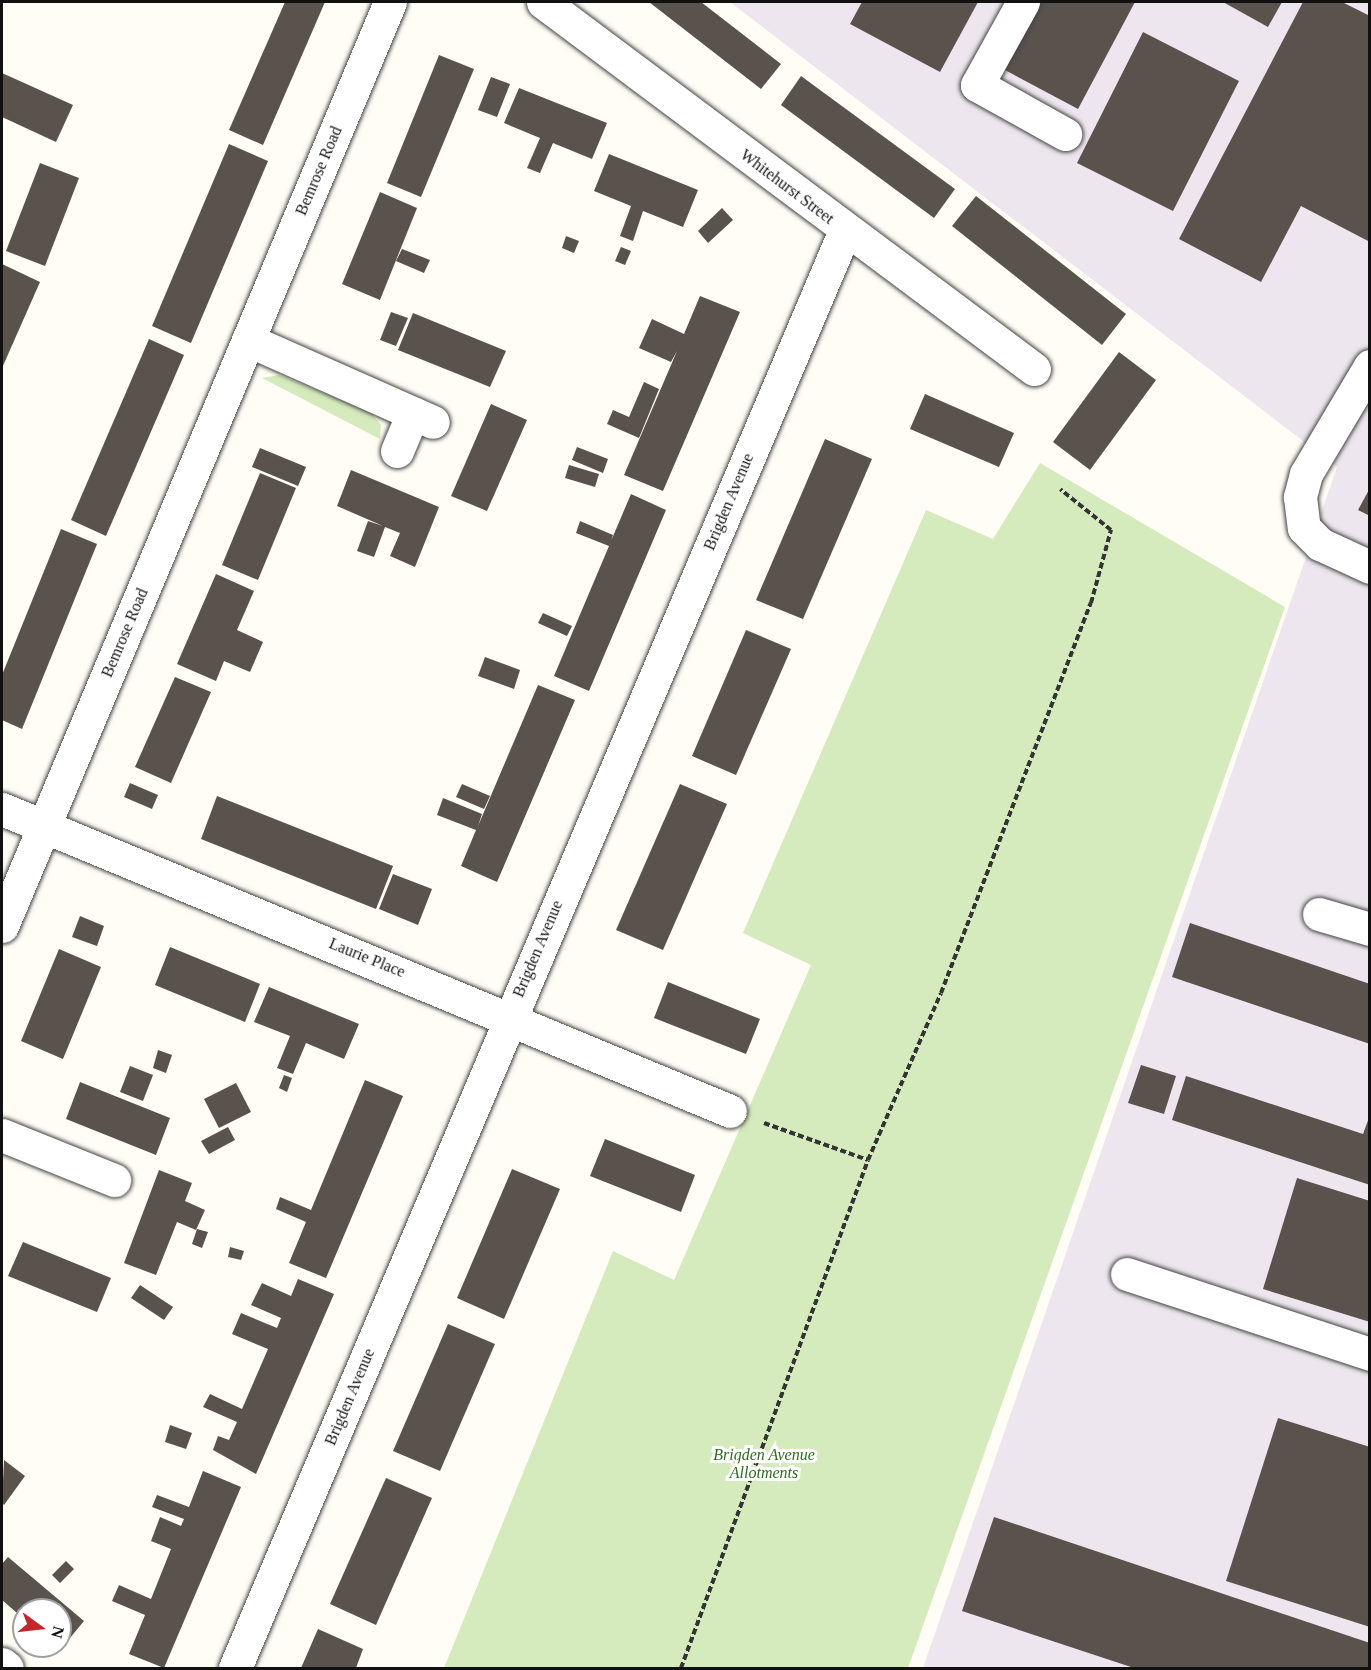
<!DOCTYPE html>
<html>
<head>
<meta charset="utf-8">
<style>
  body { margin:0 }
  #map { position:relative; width:1371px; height:1670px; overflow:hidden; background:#fffdf5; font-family:Georgia,serif }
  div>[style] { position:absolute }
  .industrial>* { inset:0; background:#eee6ef }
  .green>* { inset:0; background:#d5ebbd }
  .building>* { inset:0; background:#5a524d }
  .path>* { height:4px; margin-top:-2px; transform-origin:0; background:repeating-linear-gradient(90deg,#333 0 6px,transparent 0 9px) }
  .roads { filter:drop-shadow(0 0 2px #444) drop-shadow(0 0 2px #444) }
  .minor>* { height:33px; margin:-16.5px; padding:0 16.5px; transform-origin:16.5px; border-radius:16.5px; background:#fff }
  span { translate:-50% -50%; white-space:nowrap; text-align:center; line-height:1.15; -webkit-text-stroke:6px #fff; paint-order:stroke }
  .street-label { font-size:16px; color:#111 }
  .park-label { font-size:16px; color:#2f6b1f; font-style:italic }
  .frame { position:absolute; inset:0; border:3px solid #111; pointer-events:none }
  .north { position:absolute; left:12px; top:1598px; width:60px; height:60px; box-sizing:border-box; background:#fff; border:2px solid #a0a0a0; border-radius:50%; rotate:105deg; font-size:16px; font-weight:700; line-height:24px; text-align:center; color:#111 }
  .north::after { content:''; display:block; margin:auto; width:21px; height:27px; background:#c4262e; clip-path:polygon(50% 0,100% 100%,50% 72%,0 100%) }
</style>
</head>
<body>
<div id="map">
  <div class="industrial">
    <div style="clip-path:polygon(730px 2px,1369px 2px,1369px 1668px,923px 1668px,1337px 467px)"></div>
  </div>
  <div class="green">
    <div style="clip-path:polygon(279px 375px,370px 412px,381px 425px,380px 439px,262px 378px)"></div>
    <div style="clip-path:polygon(1040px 463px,1285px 607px,908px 1668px,444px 1668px,613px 1251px,674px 1280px,811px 965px,743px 933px,926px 510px,993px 539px)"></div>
  </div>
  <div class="building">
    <div style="clip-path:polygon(285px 2px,325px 2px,263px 145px,229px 130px)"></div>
    <div style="clip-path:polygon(649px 2px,701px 2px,781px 64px,761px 89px)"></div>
    <div style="clip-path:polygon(862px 2px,978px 2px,940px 72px,850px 24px)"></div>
    <div style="clip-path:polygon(1041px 2px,1135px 2px,1078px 109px,1005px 70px)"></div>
    <div style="clip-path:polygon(1223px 2px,1282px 2px,1268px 27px)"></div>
    <div style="clip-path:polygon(1303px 2px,1342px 2px,1370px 16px,1370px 242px,1301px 206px,1261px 282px,1179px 239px)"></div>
    <div style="clip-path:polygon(1143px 32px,1239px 81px,1173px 211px,1077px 163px)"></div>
    <div style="clip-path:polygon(439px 55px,474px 69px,421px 197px,387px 183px)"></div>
    <div style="clip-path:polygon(2px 73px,73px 105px,56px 142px,2px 117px)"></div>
    <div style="clip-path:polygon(801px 76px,955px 189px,934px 218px,781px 105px)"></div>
    <div style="clip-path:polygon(491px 77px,510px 84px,497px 117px,478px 110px)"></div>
    <div style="clip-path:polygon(519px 88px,607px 123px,592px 159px,553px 143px,540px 173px,527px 168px,540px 138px,504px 123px)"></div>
    <div style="clip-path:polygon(229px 144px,268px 161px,191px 343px,152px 326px)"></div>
    <div style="clip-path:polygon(609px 154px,698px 190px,683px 227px,643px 211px,633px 241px,620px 236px,631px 206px,594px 191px)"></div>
    <div style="clip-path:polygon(40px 163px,79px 178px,45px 266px,6px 251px)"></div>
    <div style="clip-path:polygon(380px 192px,417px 208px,380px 300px,342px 284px)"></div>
    <div style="clip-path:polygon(976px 196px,1126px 314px,1102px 345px,952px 226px)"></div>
    <div style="clip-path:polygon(722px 208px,733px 220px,708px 243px,698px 231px)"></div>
    <div style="clip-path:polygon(566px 236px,579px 241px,574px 253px,562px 248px)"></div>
    <div style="clip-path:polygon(621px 247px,631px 251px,625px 265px,615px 261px)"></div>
    <div style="clip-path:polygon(402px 249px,430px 260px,424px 273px,396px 261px)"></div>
    <div style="clip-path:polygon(2px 264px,40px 282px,2px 368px)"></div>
    <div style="clip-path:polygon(700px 296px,740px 312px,663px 491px,624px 475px,677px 351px,671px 362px,639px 348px,652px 319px,684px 334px)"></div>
    <div style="clip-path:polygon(391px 312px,408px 318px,396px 346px,380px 340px)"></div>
    <div style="clip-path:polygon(413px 313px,506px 351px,490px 387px,398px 350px)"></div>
    <div style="clip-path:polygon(149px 339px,184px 355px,106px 536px,71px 520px)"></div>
    <div style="clip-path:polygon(1119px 352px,1156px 380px,1090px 470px,1053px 442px)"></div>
    <div style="clip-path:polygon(644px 382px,659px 389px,639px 438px,607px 424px,613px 410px,629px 417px)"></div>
    <div style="clip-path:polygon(925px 394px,1014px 433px,999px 467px,910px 429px)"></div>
    <div style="clip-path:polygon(491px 404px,527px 420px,487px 511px,451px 496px)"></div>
    <div style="clip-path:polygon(825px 439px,872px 459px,803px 619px,756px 600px)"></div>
    <div style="clip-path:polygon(577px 447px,608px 459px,603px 473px,572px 460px)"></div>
    <div style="clip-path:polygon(260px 448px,306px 467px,298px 486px,252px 467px)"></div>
    <div style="clip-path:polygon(569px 465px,599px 474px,595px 487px,565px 478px)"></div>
    <div style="clip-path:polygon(351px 470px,439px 507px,415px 567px,390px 556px,400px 533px,385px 527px,374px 557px,357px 551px,368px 521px,383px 526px,337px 506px)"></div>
    <div style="clip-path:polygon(260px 473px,296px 488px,258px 580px,222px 565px)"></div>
    <div style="clip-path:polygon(1370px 488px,1370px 516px,1358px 510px)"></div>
    <div style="clip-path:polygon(631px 494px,666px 510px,589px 691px,554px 676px,609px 546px,576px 533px,580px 521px,613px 535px,611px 541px)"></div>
    <div style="clip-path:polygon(61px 529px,97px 544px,22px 729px,2px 720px,2px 675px)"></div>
    <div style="clip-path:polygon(216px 574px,254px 591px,237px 630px,263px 642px,250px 672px,224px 661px,216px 681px,177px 664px)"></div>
    <div style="clip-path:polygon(543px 613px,572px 626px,567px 636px,538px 623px)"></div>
    <div style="clip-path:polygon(746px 630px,791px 649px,736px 775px,692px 756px)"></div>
    <div style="clip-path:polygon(485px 657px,520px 670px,514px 689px,478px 676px)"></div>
    <div style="clip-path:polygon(175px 677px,211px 692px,171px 783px,135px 767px)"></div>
    <div style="clip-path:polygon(538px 685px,575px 700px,497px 882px,461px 866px,476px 830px,437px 815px,443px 798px,482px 814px,478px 826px)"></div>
    <div style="clip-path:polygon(130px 783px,158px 795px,152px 809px,124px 797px)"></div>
    <div style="clip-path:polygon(462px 784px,490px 796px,484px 809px,456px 797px)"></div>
    <div style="clip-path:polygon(680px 784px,727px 804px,663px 950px,616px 930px)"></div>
    <div style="clip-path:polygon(217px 796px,393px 866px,376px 909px,201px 839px)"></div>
    <div style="clip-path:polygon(393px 874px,432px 889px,418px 925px,379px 909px)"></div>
    <div style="clip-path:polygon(80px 916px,104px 926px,97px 946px,72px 937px)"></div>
    <div style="clip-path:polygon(1190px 923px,1370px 984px,1370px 1044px,1172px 977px)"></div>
    <div style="clip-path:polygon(170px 947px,260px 984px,245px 1022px,155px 985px)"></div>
    <div style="clip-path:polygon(59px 949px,101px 967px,63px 1059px,21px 1041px)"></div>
    <div style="clip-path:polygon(668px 982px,760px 1019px,746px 1054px,654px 1018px)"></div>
    <div style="clip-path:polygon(269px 987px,359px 1024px,344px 1059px,306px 1043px,293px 1074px,277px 1068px,290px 1036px,254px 1022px)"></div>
    <div style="clip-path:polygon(158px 1050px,172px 1055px,166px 1073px,153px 1068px)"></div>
    <div style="clip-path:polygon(1141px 1065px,1176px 1076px,1164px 1114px,1128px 1103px)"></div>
    <div style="clip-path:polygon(130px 1066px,153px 1075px,143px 1101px,120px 1092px)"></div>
    <div style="clip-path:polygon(284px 1075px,292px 1078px,287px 1092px,279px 1088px)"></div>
    <div style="clip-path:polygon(1186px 1076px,1363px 1134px,1370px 1115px,1370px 1185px,1172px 1120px)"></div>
    <div style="clip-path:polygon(365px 1080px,403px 1096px,326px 1278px,289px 1263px,306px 1222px,276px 1209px,280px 1197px,311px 1210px)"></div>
    <div style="clip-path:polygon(80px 1082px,170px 1118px,156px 1155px,66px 1119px)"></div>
    <div style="clip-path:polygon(236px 1083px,251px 1112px,219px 1128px,204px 1099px)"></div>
    <div style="clip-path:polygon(228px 1127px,235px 1140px,209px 1154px,201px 1141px)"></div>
    <div style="clip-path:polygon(605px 1139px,695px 1175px,681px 1212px,590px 1176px)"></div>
    <div style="clip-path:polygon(512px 1169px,560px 1189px,504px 1319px,457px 1298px)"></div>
    <div style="clip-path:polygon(159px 1170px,192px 1183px,185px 1201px,205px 1210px,196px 1230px,177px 1222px,156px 1275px,124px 1263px)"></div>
    <div style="clip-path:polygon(1297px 1178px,1370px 1201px,1370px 1322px,1263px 1289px)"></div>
    <div style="clip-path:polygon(197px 1229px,208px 1232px,202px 1248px,192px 1244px)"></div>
    <div style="clip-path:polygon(23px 1242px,111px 1278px,97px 1312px,8px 1276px)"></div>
    <div style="clip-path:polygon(230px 1247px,244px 1251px,241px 1260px,228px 1257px)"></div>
    <div style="clip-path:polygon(298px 1279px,334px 1294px,256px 1474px,213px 1450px,218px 1436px,229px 1440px,237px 1422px,203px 1407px,210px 1394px,242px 1409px,268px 1349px,232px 1334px,241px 1313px,277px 1328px,281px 1318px,251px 1305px,262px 1283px,291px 1296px)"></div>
    <div style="clip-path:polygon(140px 1285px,173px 1307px,164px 1320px,131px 1298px)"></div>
    <div style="clip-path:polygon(448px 1324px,495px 1344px,440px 1471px,393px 1451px)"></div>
    <div style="clip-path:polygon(1278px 1418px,1370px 1447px,1370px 1627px,1226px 1581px)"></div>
    <div style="clip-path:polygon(170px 1425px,192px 1433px,186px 1449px,165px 1442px)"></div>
    <div style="clip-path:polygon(4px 1460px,25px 1476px,4px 1505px,2px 1503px)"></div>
    <div style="clip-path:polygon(203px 1471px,241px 1487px,164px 1668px,129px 1654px,145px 1615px,112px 1601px,119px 1585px,151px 1599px,171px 1549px,151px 1541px,160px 1517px,181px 1526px,184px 1519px,152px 1507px,157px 1495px,189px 1507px)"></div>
    <div style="clip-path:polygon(386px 1478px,432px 1498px,376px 1625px,330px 1604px)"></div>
    <div style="clip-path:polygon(994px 1517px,1370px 1643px,1370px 1668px,1134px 1668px,962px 1611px)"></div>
    <div style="clip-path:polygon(8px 1557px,84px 1621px,60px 1650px,60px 1610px,24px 1610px,24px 1619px,2px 1600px,2px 1564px)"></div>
    <div style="clip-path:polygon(66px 1561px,74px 1569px,60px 1583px,52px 1575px)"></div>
    <div style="clip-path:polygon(318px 1629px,363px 1649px,356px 1668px,301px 1668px)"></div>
  </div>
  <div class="path">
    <div style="left:764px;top:1123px;width:110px;rotate:19.6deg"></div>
    <div style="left:681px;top:1668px;width:541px;rotate:-69.79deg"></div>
    <div style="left:868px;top:1160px;width:182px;rotate:-66.4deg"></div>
    <div style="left:941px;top:993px;width:418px;rotate:-69deg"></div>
    <div style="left:1091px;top:603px;width:76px;rotate:-74.7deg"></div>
    <div style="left:1111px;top:530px;width:65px;rotate:-141.2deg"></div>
  </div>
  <div class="roads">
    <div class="minor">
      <div style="left:543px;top:2px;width:613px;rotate:36.78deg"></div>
      <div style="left:1023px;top:2px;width:95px;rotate:119deg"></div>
      <div style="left:977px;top:85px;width:101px;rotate:29.1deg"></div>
      <div style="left:248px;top:340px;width:202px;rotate:23.9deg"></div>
      <div style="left:1370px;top:366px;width:126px;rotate:120.7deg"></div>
      <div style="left:1306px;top:474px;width:24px;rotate:105deg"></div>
      <div style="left:1300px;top:497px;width:31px;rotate:83deg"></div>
      <div style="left:1304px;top:528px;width:23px;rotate:45deg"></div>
      <div style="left:1320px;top:544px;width:55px;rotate:24.7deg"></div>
      <div style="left:397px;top:451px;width:41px;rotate:-67.2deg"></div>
      <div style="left:2px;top:809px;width:788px;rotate:22.53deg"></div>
      <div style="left:1319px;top:914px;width:53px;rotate:16.4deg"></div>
      <div style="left:2px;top:926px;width:1002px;rotate:-67.22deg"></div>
      <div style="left:2px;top:1135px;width:121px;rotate:21.9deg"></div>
      <div style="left:1127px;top:1274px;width:256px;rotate:18.2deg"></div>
      <div style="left:2px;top:1664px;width:6px;rotate:39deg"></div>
      <div style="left:235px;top:1668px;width:1562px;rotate:-67.01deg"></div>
    </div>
  </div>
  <div class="street-label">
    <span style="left:319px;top:171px;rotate:-67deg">Bemrose Road</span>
    <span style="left:787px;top:187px;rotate:37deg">Whitehurst Street</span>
    <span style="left:729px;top:502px;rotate:-67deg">Brigden Avenue</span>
    <span style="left:125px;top:633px;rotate:-67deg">Bemrose Road</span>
    <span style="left:538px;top:949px;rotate:-67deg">Brigden Avenue</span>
    <span style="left:367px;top:958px;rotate:22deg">Laurie Place</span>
    <span style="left:350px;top:1397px;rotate:-67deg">Brigden Avenue</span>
  </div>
  <div class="park-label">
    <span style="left:764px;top:1464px">Brigden Avenue<br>Allotments</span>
  </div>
  <div class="frame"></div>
  <div class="north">N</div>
</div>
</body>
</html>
